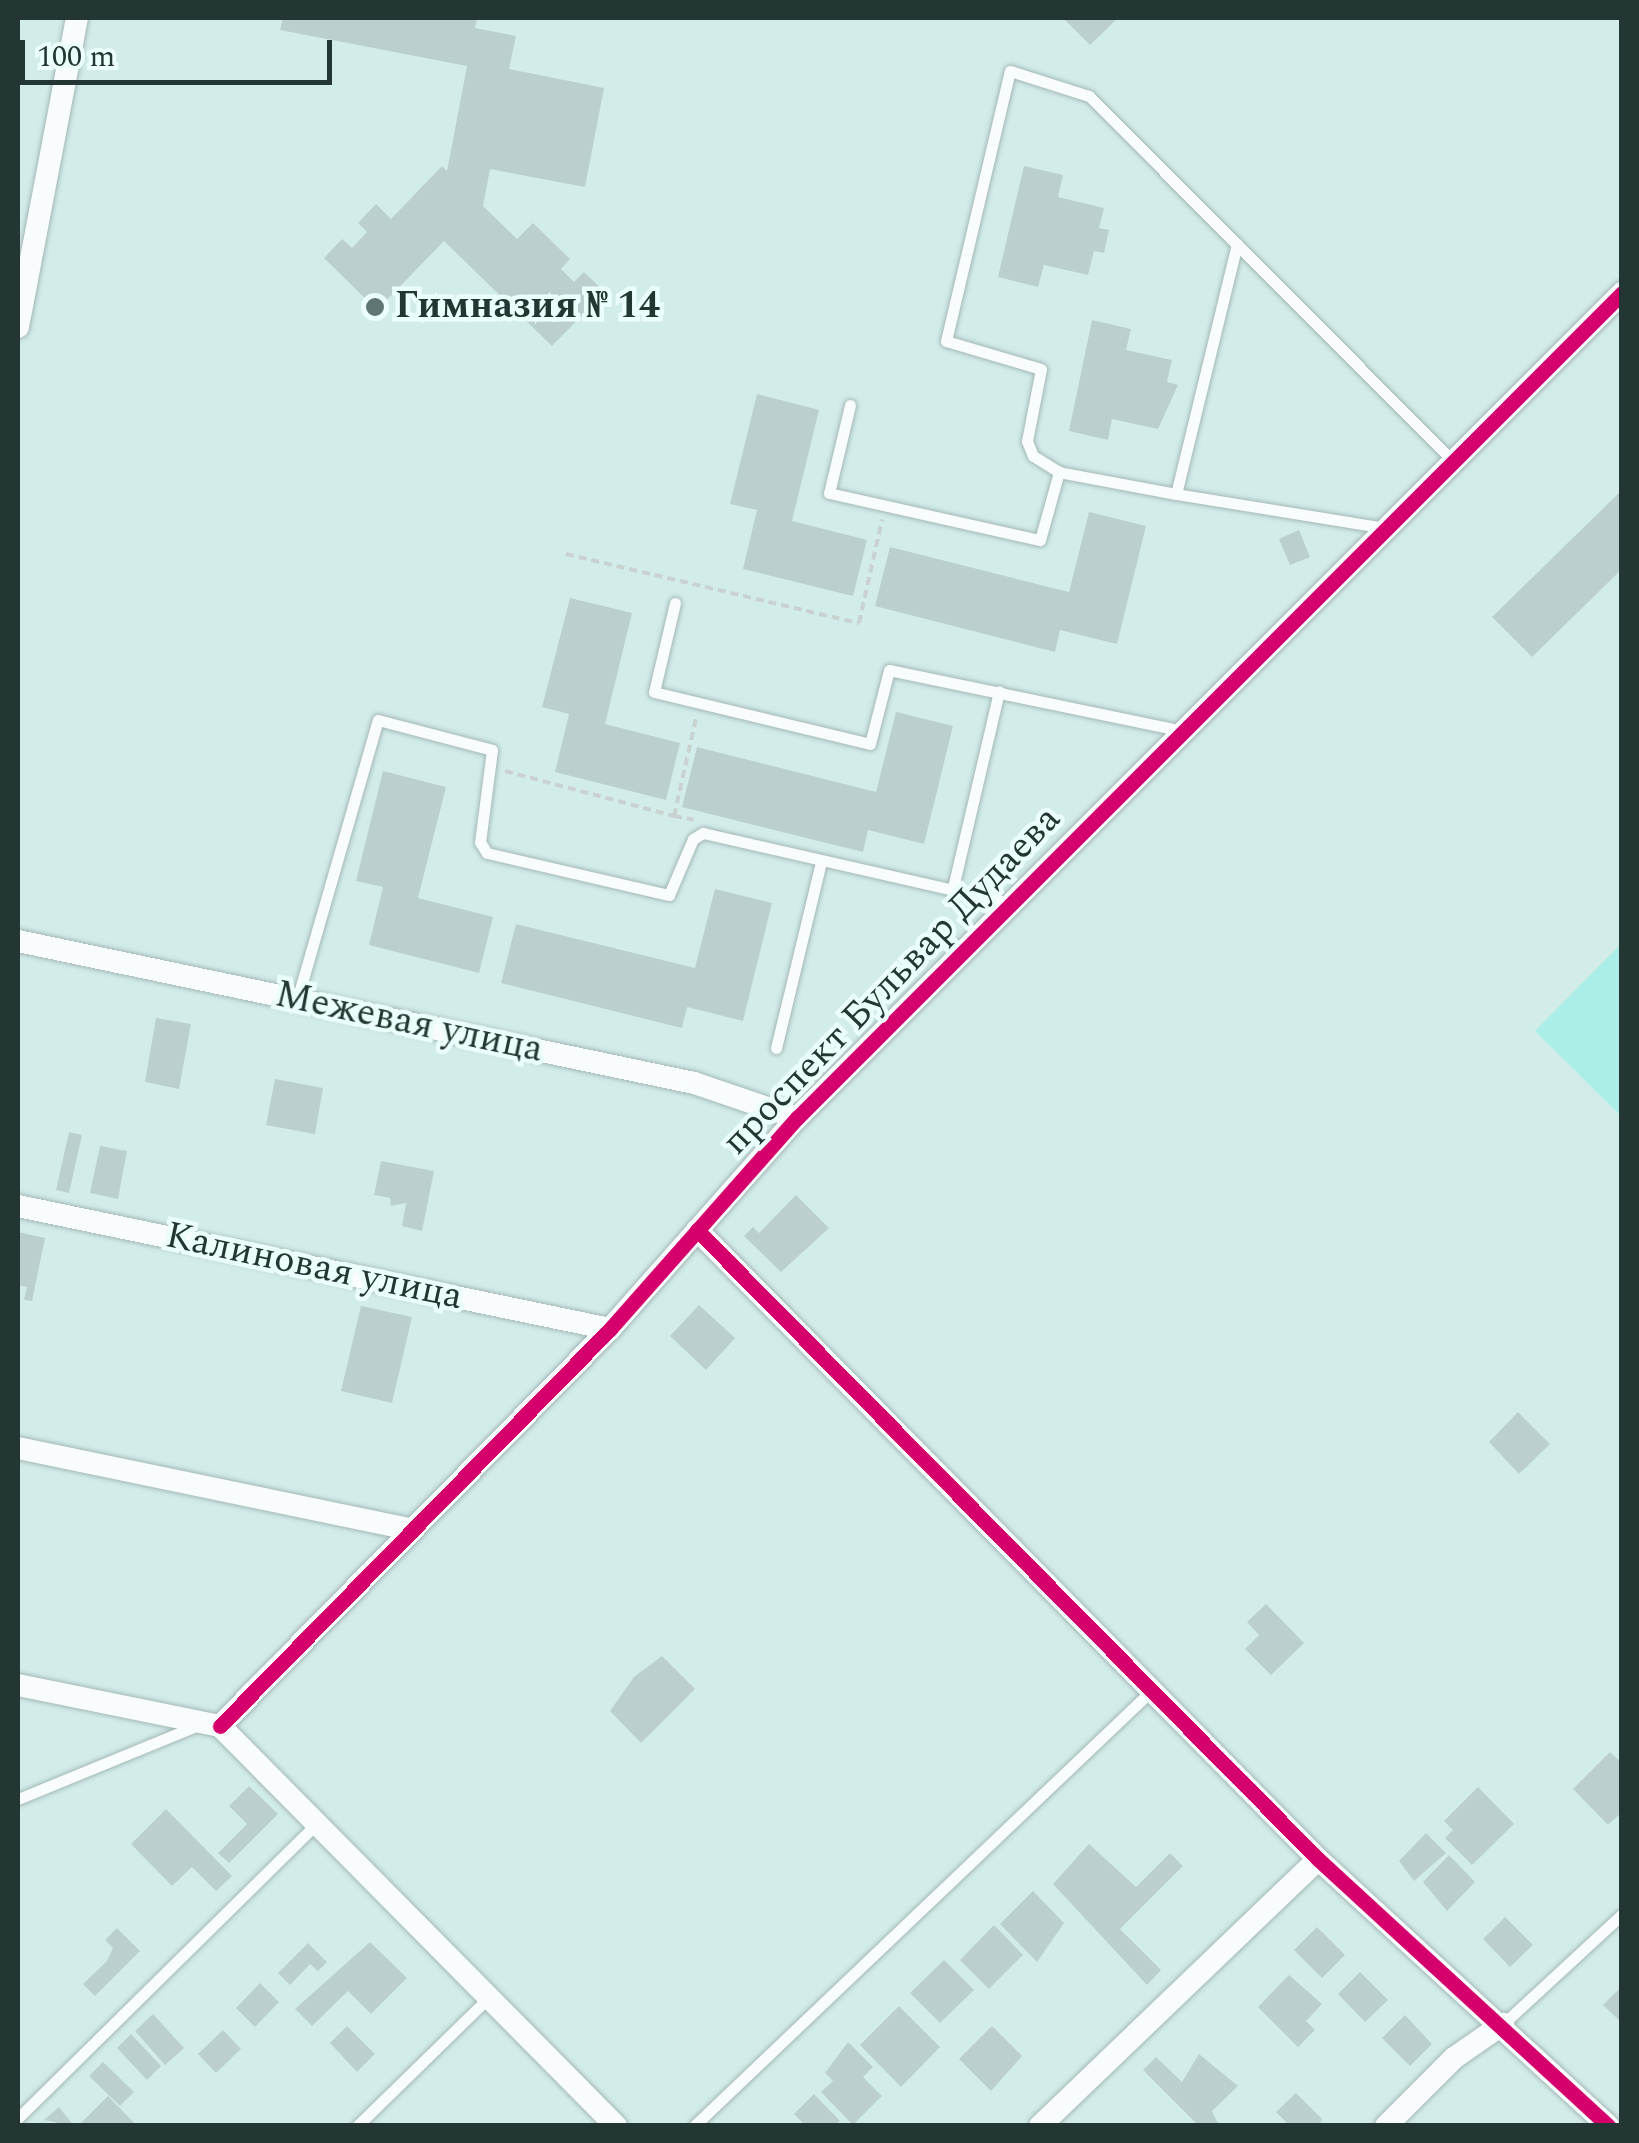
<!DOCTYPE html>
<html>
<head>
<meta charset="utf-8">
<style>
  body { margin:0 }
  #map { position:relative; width:1639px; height:2143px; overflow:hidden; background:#d2ecea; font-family:Spectral,serif }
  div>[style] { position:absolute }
  .green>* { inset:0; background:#abeee8 }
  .building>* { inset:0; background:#bbd0ce }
  .path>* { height:4px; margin-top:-2px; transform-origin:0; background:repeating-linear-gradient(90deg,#cad2d1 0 8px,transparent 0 13px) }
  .roads { filter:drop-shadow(0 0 2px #a4b8b6) drop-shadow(0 0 2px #a4b8b6) }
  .lane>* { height:11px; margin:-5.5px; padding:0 5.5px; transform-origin:5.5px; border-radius:5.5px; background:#f8fcfc }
  .street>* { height:22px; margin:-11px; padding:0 11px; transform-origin:11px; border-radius:11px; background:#f8fcfc }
  .cycleway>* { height:15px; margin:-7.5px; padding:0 7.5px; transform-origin:7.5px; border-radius:7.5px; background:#d6006c }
  .dots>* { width:28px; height:28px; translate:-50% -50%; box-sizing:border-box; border:5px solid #ebfefb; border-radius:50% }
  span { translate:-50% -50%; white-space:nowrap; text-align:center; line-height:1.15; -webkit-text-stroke:9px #ebfefb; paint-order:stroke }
  .poi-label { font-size:38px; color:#233634; font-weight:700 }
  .left { translate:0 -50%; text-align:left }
  .street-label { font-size:38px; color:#233634 }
  .frame { position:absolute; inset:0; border:20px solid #233634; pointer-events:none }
  .scale { position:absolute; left:20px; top:40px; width:312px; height:45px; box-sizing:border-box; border:5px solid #233634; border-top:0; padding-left:12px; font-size:30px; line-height:35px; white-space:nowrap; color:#233634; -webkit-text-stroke:8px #ebfefb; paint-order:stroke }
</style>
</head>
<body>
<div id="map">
  <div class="green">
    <div style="clip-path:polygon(1621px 944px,1621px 1116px,1535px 1031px)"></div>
  </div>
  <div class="building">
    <div style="clip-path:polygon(283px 18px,477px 18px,475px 28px,516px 36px,509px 69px,604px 88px,585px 187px,490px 169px,483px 206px,517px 239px,533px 223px,570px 259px,561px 269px,574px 282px,584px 272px,605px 292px,552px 346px,444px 241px,377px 310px,324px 258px,342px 239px,352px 248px,367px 232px,358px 223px,376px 204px,391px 219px,442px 166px,447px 171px,467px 66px,280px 30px)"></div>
    <div style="clip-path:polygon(1063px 18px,1118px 18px,1090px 45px)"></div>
    <div style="clip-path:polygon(1024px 166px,1063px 175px,1058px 197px,1104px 208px,1099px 228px,1109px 230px,1104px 253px,1094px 251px,1088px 275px,1044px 265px,1038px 287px,998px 277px)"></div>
    <div style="clip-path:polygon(1092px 320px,1131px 329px,1126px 350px,1172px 360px,1167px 382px,1178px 385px,1158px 429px,1112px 419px,1108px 440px,1069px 431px)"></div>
    <div style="clip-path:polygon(757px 394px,819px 410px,792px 521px,867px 540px,853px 596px,743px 569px,757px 510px,730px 504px)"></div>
    <div style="clip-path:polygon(1622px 490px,1622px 569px,1532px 657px,1492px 617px)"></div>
    <div style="clip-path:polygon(1089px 512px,1146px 526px,1117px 644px,1060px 630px,1055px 652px,875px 606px,890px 547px,1069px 592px)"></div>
    <div style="clip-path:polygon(1299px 530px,1310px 557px,1290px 565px,1279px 539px)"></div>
    <div style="clip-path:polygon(570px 598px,632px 613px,605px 724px,680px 743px,666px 800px,555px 772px,569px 714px,542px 707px)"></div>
    <div style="clip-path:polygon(896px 712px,953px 726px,924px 844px,868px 830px,863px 852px,682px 807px,697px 747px,876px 792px)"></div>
    <div style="clip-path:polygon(383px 771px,446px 787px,418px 898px,493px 917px,479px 973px,369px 945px,383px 887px,356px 881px)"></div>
    <div style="clip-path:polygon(715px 889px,772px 903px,743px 1021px,687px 1007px,682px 1028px,501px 983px,516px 924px,695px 968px)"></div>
    <div style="clip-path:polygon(156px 1018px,191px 1024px,179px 1089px,145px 1082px)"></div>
    <div style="clip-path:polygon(275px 1079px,323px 1088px,315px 1134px,266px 1125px)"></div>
    <div style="clip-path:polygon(69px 1132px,82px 1135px,69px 1193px,56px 1190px)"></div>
    <div style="clip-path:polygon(100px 1146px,127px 1151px,118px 1199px,90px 1193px)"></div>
    <div style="clip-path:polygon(381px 1161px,434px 1171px,422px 1231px,402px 1226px,406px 1203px,391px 1206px,390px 1198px,374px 1195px)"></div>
    <div style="clip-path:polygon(796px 1195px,829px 1228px,781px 1272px,744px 1236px,753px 1227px,759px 1233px)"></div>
    <div style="clip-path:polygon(18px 1232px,45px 1238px,32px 1301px,24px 1300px,27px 1287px,18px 1285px)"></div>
    <div style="clip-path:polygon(699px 1305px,735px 1338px,706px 1370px,670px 1336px)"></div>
    <div style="clip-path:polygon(361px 1306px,412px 1317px,392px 1403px,341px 1391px)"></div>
    <div style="clip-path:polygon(1518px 1412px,1550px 1444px,1519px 1474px,1489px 1442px)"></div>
    <div style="clip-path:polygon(1266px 1604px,1304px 1643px,1271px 1675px,1245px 1649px,1259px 1635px,1247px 1622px)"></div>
    <div style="clip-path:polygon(662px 1656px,695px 1689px,641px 1743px,610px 1711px,634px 1677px)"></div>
    <div style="clip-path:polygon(1610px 1752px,1622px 1763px,1622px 1812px,1608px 1825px,1573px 1789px)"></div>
    <div style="clip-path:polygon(249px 1786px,278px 1814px,229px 1863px,218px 1853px,247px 1824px,229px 1806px)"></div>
    <div style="clip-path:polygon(1478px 1787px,1514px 1824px,1472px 1865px,1445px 1838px,1453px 1830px,1444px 1821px)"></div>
    <div style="clip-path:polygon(166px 1809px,232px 1876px,216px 1891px,192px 1867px,172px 1886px,131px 1844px)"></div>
    <div style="clip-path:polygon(1426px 1833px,1446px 1853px,1414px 1881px,1399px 1861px)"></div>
    <div style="clip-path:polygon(1089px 1844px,1136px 1887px,1170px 1853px,1183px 1866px,1120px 1929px,1161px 1970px,1147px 1985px,1053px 1884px)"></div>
    <div style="clip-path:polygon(1449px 1855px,1475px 1882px,1447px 1911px,1423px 1882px)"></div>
    <div style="clip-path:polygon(1033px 1891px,1064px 1923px,1037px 1962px,1000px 1924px)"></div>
    <div style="clip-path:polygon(1505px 1917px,1533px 1945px,1510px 1967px,1483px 1939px)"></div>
    <div style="clip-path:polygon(994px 1925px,1023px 1955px,989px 1989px,960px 1960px)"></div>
    <div style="clip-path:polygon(1317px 1927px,1345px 1955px,1322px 1978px,1294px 1950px)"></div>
    <div style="clip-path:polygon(117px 1928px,140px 1951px,95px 1996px,83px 1984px,107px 1961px,113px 1948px,105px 1940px)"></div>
    <div style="clip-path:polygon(370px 1942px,407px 1978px,371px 2014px,348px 1991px,312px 2026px,295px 2009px)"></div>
    <div style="clip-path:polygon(308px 1943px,327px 1962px,318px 1971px,310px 1964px,290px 1985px,278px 1973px)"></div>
    <div style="clip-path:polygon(944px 1960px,974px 1990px,940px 2023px,910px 1993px)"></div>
    <div style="clip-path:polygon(1360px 1972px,1388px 2000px,1365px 2022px,1338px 1994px)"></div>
    <div style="clip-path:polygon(1289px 1975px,1322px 2004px,1306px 2021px,1315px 2030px,1298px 2047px,1258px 2007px)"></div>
    <div style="clip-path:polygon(260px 1983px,279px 2002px,255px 2027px,236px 2008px)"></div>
    <div style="clip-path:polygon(1622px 1986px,1622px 2023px,1603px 2005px)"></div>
    <div style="clip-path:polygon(899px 2006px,940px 2047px,901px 2087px,860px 2045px)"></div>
    <div style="clip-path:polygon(153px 2014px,184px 2048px,165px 2065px,135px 2031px)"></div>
    <div style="clip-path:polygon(1405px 2015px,1432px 2044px,1410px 2066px,1382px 2038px)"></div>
    <div style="clip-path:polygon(347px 2026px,375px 2054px,357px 2072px,330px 2043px)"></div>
    <div style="clip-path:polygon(992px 2026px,1022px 2056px,991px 2091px,959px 2059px)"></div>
    <div style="clip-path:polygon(223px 2030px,241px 2049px,216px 2073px,198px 2054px)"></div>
    <div style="clip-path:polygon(131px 2034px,161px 2066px,147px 2080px,117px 2048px)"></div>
    <div style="clip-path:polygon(848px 2042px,873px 2067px,863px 2077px,882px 2096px,853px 2125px,821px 2092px,833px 2081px,825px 2073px)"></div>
    <div style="clip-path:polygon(1199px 2054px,1238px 2086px,1212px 2111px,1219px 2126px,1199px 2126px,1143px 2070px,1156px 2057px,1182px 2082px)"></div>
    <div style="clip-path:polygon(103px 2062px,134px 2092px,120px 2106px,89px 2076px)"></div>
    <div style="clip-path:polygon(1296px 2093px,1322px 2119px,1319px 2126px,1290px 2126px,1276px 2112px)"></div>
    <div style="clip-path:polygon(814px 2094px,840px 2121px,835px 2126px,806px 2126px,794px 2114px)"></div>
    <div style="clip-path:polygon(108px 2096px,137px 2126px,78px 2126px)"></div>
    <div style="clip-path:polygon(59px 2107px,74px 2126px,44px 2120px)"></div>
  </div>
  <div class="path">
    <div style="left:566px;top:554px;width:301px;rotate:13.3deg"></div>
    <div style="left:859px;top:623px;width:106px;rotate:-77.4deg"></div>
    <div style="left:505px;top:771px;width:175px;rotate:14.9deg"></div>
    <div style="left:674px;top:816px;width:100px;rotate:-77.3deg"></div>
    <div style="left:674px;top:816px;width:20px;rotate:11deg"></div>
  </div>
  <div class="roads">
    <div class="lane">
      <div style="left:1237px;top:244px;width:257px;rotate:103.7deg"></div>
      <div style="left:1176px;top:494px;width:214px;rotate:9.2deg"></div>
      <div style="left:850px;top:405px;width:90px;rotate:103.4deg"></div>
      <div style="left:829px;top:493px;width:216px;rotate:12.6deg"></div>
      <div style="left:1040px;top:540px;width:71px;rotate:-74.4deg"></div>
      <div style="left:1176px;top:494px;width:119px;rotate:-169.4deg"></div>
      <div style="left:1059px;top:472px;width:31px;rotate:-148deg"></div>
      <div style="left:1033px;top:456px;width:16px;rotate:-112deg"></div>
      <div style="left:1027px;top:441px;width:73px;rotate:-79deg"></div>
      <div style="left:1041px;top:369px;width:99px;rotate:-163.6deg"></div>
      <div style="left:946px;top:341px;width:277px;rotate:-76.7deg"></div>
      <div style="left:1010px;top:71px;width:83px;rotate:17.6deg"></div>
      <div style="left:1089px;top:96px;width:515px;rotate:45.08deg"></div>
      <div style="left:675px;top:603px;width:91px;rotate:103.3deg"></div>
      <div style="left:654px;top:692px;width:222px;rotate:13.5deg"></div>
      <div style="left:870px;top:744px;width:76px;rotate:-75.6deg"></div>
      <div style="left:889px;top:670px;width:300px;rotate:11.7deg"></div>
      <div style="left:952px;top:892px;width:206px;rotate:-76.8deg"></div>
      <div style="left:297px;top:1000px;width:291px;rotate:-73.9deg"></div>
      <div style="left:378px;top:720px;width:118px;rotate:14.7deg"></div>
      <div style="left:492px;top:750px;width:93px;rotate:97.4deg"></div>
      <div style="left:480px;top:842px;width:13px;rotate:58deg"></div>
      <div style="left:487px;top:853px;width:187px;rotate:13deg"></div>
      <div style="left:669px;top:895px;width:61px;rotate:-66.8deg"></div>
      <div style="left:693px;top:839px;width:12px;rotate:-31deg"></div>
      <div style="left:703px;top:833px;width:316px;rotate:12.8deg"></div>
      <div style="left:776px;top:1048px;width:191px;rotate:-76.4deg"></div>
      <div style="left:18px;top:1799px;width:192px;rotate:-22.3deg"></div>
      <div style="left:1503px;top:2024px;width:161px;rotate:-42.7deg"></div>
      <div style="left:18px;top:2118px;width:420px;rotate:-44.6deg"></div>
      <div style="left:357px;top:2126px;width:186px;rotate:-44.3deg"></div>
      <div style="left:694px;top:2126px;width:631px;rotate:-43.59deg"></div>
    </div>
    <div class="street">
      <div style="left:18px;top:327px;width:315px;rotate:-79.2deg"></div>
      <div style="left:18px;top:941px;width:691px;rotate:11.86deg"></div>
      <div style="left:694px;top:1083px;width:109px;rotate:18.8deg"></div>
      <div style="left:18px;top:1206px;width:605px;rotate:11.74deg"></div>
      <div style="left:697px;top:1230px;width:884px;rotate:45.37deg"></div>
      <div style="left:1318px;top:1859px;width:394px;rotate:42.6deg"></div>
      <div style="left:18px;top:1448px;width:403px;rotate:11.7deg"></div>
      <div style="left:18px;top:1685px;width:206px;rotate:11.5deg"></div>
      <div style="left:220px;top:1726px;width:563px;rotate:45.29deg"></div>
      <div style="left:220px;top:1726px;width:557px;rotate:-45.51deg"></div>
      <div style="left:610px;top:1329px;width:282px;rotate:-48.5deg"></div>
      <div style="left:797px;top:1118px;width:1167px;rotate:-45deg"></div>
      <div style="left:1040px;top:2126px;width:385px;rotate:-43.8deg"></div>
      <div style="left:1386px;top:2126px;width:96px;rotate:-45deg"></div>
      <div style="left:1454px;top:2058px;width:60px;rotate:-34.8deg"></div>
    </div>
  </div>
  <div class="cycleway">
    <div style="left:697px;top:1230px;width:884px;rotate:45.37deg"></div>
    <div style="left:1318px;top:1859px;width:394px;rotate:42.6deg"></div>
    <div style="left:220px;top:1726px;width:557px;rotate:-45.51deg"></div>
    <div style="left:610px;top:1329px;width:282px;rotate:-48.5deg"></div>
    <div style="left:797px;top:1118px;width:1167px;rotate:-45deg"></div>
  </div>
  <div class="dots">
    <div style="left:375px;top:307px;background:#607674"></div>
  </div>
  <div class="poi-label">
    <span class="left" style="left:395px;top:307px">Гимназия № 14</span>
  </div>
  <div class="street-label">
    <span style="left:892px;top:981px;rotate:-46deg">проспект Бульвар Дудаева</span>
    <span style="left:409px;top:1023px;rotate:12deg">Межевая улица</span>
    <span style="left:314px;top:1267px;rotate:12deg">Калиновая улица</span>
  </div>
  <div class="frame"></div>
  <div class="scale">100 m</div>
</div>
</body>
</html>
